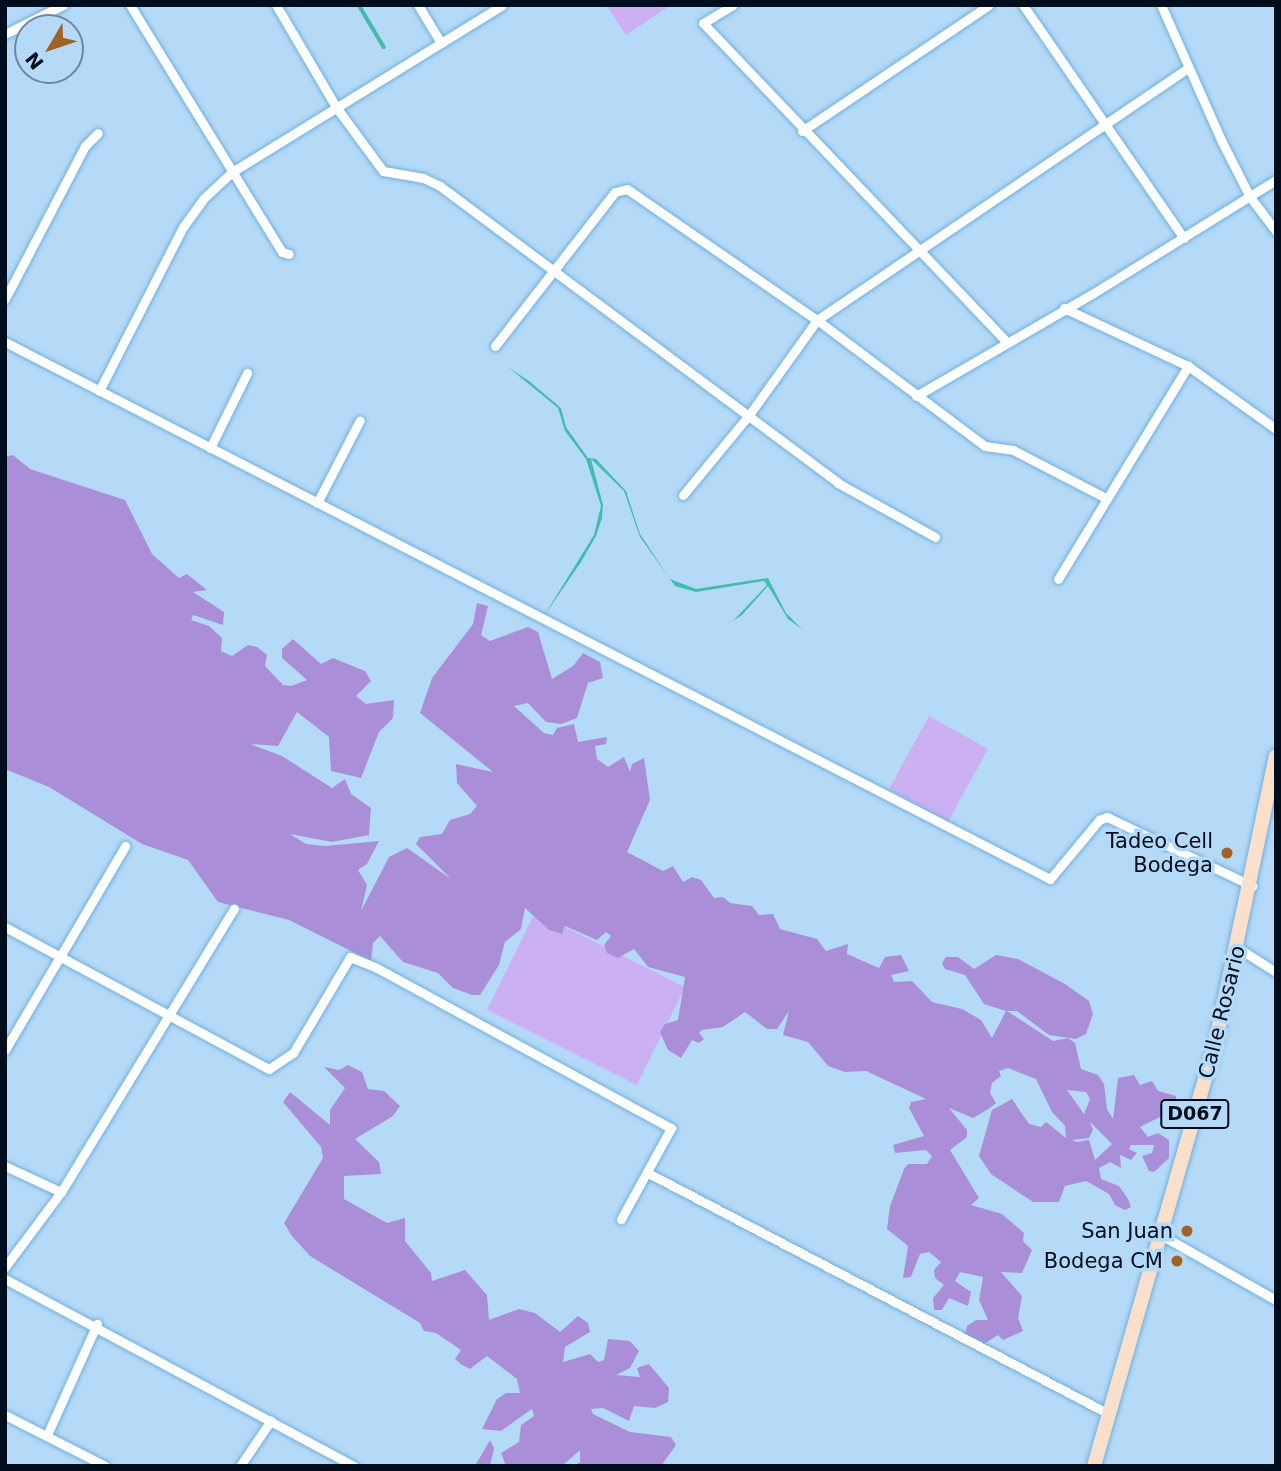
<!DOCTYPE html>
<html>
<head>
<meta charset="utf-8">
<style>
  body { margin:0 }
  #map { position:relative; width:1281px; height:1471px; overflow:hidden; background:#b5daf8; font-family:"DejaVu Sans",sans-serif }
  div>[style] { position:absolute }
  .green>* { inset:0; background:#cbb1f4 }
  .forest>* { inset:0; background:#ab8ed8 }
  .water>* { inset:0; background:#42bdab }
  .stream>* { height:3.5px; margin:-1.75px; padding:0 1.75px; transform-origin:1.75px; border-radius:1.75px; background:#42bdab }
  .roads { filter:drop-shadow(0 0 2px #71b0df) drop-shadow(0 0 2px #71b0df) }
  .minor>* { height:9px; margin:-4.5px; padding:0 4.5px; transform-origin:4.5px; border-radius:4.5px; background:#fff }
  .primary>* { height:14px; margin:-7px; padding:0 7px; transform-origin:7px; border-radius:7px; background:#fae0cb }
  .dots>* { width:19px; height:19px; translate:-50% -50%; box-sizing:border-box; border:4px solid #b5daf8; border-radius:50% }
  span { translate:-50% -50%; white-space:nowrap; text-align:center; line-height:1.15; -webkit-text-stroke:7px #b5daf8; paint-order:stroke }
  .shield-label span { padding:2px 5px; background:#b5daf8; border:2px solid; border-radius:5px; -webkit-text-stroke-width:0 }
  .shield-label { font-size:19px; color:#000d1d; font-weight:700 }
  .poi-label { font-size:21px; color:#000d1d }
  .right { translate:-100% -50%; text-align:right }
  .street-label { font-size:21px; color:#000d1d }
  .frame { position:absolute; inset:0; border:7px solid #000d1d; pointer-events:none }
  .north { position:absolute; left:14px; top:14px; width:70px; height:70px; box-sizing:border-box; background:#b5daf8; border:2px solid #6d88a0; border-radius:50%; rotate:231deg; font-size:19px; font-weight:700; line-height:28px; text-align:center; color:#000d1d }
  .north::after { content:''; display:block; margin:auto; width:24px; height:32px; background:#a06326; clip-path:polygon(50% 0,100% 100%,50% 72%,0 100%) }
</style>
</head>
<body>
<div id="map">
  <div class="green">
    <div style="clip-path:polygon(606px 5px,671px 5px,626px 35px)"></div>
    <div style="clip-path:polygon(929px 716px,988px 749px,948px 822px,889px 789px)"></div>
    <div style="clip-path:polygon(535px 912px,685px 987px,637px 1085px,487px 1010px)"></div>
  </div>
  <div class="forest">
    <div style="clip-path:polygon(evenodd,13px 455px,30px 469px,125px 500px,152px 554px,179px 578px,187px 574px,207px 590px,193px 592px,224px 612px,223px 625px,193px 615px,191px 620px,209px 626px,222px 638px,221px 651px,232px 656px,248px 645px,257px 647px,267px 655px,265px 666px,283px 685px,291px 686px,307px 680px,282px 658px,282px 649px,293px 639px,321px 664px,333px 658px,365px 671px,371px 681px,356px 696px,366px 704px,394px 700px,393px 718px,379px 732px,361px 778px,331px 771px,329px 737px,297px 712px,278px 746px,250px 744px,282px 756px,332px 788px,345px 779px,351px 794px,371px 808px,369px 835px,332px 842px,290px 834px,306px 844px,325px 846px,379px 841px,367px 864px,358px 870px,367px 885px,361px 911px,389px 857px,407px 848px,451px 879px,416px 844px,420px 837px,442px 834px,450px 820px,470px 814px,477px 806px,457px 783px,456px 764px,493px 772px,420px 713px,432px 678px,473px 624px,477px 603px,488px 606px,481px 635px,490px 641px,528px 627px,538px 632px,552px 679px,573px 666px,583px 653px,600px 662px,603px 678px,588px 683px,577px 718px,561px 724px,546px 722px,528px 703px,514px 706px,544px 733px,553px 735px,557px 728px,574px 724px,578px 742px,607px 737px,606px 744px,595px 746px,597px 759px,608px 767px,624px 757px,630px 772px,632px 764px,644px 758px,650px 800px,627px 852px,663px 871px,673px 866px,683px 882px,692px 877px,701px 880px,714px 898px,723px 897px,730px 903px,752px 906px,759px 915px,773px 914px,780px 929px,817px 939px,826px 951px,848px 944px,847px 954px,879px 968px,885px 957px,901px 955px,909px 971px,891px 975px,894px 982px,912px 981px,932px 1002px,962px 1009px,981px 1020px,992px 1038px,1006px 1011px,984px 1004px,965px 975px,945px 969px,942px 963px,946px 957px,958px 957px,974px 969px,996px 955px,1018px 959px,1065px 984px,1089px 1001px,1093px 1014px,1086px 1034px,1076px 1039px,1049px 1035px,1017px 1011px,1007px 1011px,1053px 1041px,1068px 1038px,1075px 1043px,1081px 1069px,1098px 1075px,1104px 1084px,1107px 1109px,1113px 1119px,1118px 1078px,1134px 1075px,1140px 1085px,1152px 1081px,1158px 1091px,1176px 1096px,1176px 1109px,1140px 1127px,1148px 1137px,1158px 1133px,1169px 1140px,1169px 1158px,1154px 1172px,1149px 1171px,1142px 1156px,1152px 1153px,1154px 1145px,1131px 1145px,1129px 1149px,1137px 1153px,1131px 1160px,1120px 1155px,1121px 1168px,1110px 1162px,1099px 1168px,1101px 1179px,1119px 1186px,1128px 1199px,1131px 1207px,1125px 1210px,1115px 1205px,1109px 1194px,1086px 1181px,1065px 1186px,1059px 1202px,1033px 1202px,991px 1174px,979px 1156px,992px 1110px,1012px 1099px,1029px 1124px,1041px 1127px,1046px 1122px,1066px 1138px,1065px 1126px,1052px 1112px,1036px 1079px,1008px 1068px,999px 1071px,1001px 1076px,992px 1083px,990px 1093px,996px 1103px,990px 1108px,973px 1118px,949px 1108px,967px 1130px,967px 1137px,950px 1150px,979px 1198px,971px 1205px,1002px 1214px,1024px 1233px,1023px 1241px,1032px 1250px,1022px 1273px,1001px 1272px,1022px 1296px,1018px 1318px,1023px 1331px,1003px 1340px,998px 1335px,984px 1344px,965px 1334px,967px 1326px,976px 1320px,988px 1320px,979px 1300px,983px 1277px,960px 1272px,955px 1281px,971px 1292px,968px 1306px,949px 1298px,942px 1310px,934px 1310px,933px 1298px,944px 1285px,935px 1278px,934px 1270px,941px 1262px,929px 1252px,920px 1254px,911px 1277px,903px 1278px,908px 1246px,887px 1229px,890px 1206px,904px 1169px,908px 1164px,927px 1164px,932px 1156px,926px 1150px,895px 1153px,893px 1145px,924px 1136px,909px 1108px,911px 1102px,926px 1099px,866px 1071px,845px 1072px,828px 1066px,808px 1042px,783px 1035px,789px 1011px,777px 1029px,767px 1029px,745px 1012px,723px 1027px,702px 1030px,699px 1033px,704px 1039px,699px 1043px,692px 1040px,681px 1058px,668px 1050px,660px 1032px,665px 1024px,678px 1020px,685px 977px,648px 967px,634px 949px,618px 958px,607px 953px,604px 945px,611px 936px,606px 932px,597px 940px,565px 926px,562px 934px,549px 930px,525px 908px,521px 929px,505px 942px,499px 965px,480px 995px,472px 995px,453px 988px,438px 973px,403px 962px,380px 936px,373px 943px,371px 961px,289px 920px,218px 902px,188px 860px,142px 844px,49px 787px,5px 769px,5px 457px,13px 455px,1067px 1090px,1086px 1092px,1090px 1099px,1084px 1114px,1067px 1090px,13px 455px,1090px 1122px,1112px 1144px,1095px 1160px,1089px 1140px,1077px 1142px,1072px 1140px,1089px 1138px,1093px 1130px,1090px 1122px)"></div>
    <div style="clip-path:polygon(348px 1065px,362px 1072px,368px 1089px,384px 1091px,400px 1106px,393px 1116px,355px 1139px,379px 1162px,381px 1174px,344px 1176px,344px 1199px,387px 1223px,405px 1218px,405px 1241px,431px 1273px,432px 1281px,465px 1270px,487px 1295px,489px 1320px,519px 1309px,535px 1313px,560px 1332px,578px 1316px,588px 1323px,590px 1332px,565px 1347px,563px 1362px,590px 1354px,598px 1362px,604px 1360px,608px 1339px,630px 1341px,639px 1351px,630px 1368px,616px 1375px,640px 1377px,637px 1368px,649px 1364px,669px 1388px,668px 1402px,655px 1408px,634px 1406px,629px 1421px,603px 1408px,591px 1409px,593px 1414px,630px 1432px,671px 1437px,676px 1445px,661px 1466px,574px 1466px,580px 1462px,580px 1450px,562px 1466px,506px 1466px,501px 1453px,519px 1442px,521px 1425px,534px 1416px,532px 1409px,501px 1431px,482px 1429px,497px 1399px,506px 1393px,520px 1393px,517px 1379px,487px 1356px,470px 1369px,462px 1365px,455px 1359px,461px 1350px,436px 1333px,424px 1331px,420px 1323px,310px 1256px,292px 1236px,284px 1223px,323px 1158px,321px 1147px,283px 1102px,290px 1092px,330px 1125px,330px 1110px,345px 1088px,324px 1067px,339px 1070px)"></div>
    <div style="clip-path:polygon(490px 1440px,494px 1448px,490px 1466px,475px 1466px)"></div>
  </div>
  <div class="water">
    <div style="clip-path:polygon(508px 367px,529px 381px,561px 408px,566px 427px,588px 458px,596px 459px,626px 491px,640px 534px,670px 579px,696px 589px,768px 578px,786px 613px,802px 629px,788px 619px,768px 586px,742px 615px,733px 621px,767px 585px,764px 581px,696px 592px,675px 586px,640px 537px,624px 491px,591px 459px,603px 505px,602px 518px,596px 536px,581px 562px,542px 619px,594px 535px,601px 506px,586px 459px,565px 431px,558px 408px)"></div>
  </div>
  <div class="stream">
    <div style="left:359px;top:5px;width:49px;rotate:59.2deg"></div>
  </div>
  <div class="roads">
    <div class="minor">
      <div style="left:130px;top:5px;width:290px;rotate:58.4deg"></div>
      <div style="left:282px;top:252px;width:7px;rotate:16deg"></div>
      <div style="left:276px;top:5px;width:118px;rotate:59.5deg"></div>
      <div style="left:336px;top:107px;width:79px;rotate:53.7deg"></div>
      <div style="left:383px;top:171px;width:41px;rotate:9.9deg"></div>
      <div style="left:423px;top:178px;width:19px;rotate:25deg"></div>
      <div style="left:440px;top:186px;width:497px;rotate:36.7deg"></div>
      <div style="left:838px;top:483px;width:111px;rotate:29.1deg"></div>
      <div style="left:418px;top:5px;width:44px;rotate:58.8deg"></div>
      <div style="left:733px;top:5px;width:35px;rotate:149deg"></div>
      <div style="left:703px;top:23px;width:441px;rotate:46.4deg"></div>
      <div style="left:1023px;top:5px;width:283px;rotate:55.4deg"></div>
      <div style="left:1161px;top:5px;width:150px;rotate:66deg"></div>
      <div style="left:1222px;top:142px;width:62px;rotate:63deg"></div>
      <div style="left:1250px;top:197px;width:43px;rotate:52.6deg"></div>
      <div style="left:5px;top:34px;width:65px;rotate:-26.6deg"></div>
      <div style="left:802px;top:131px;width:225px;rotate:-34deg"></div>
      <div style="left:5px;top:299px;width:173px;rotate:-62.4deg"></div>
      <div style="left:85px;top:146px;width:18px;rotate:-45deg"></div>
      <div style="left:1064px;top:308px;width:137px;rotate:25.1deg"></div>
      <div style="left:1188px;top:366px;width:108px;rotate:35.6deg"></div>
      <div style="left:5px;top:342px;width:1175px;rotate:27.2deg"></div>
      <div style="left:1050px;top:879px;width:77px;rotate:-50.3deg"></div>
      <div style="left:1099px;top:820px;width:9px;rotate:-21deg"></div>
      <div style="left:1107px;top:817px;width:161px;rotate:25.4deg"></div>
      <div style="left:495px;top:346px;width:195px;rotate:-52.1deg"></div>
      <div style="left:615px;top:192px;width:12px;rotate:-14deg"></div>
      <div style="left:627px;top:189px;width:231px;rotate:34.6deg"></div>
      <div style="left:817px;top:320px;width:210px;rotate:36.9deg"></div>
      <div style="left:985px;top:446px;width:28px;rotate:8deg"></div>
      <div style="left:1013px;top:450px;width:105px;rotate:27.3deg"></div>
      <div style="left:99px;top:391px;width:184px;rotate:-62.9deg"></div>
      <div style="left:183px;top:227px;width:34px;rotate:-54deg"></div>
      <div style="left:203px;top:199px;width:40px;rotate:-43deg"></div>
      <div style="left:232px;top:172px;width:317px;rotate:-31.7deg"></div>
      <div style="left:916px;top:396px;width:203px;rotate:-30.1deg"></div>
      <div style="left:1092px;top:294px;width:216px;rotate:-31.8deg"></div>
      <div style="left:210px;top:448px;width:84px;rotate:-63.7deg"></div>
      <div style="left:683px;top:495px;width:104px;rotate:-50.5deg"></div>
      <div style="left:749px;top:415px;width:117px;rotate:-54.4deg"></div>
      <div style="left:817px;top:320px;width:448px;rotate:-34.2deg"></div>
      <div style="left:317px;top:503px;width:93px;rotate:-62.6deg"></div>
      <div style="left:1058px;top:579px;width:250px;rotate:-58.6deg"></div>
      <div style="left:5px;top:927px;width:300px;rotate:28.3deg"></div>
      <div style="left:269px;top:1069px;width:29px;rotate:-34deg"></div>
      <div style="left:293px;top:1053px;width:112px;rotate:-59.3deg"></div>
      <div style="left:350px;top:957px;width:29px;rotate:22deg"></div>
      <div style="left:377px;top:968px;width:335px;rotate:28.6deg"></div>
      <div style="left:671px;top:1128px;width:104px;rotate:118.8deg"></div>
      <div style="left:1238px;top:948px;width:45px;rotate:32.3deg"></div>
      <div style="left:5px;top:1050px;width:237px;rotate:-59.5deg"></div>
      <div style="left:5px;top:1166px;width:62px;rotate:24.9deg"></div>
      <div style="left:650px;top:1174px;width:518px;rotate:27.6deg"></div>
      <div style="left:1161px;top:1235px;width:132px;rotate:29.5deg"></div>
      <div style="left:5px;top:1267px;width:94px;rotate:-53.3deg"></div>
      <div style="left:61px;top:1192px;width:332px;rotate:-58.6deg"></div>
      <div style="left:5px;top:1279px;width:396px;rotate:28.2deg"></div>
      <div style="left:5px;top:1415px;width:112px;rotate:27deg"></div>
      <div style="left:47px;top:1435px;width:122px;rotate:-65.8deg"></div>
      <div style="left:240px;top:1466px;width:55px;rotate:-56deg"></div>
    </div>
    <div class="primary">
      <div style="left:1094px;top:1466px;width:443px;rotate:-74deg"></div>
      <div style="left:1216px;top:1040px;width:290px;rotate:-78.1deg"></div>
    </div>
  </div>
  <div class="dots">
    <div style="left:1227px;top:853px;background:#a06326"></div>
    <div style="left:1187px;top:1231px;background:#a06326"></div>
    <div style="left:1177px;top:1261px;background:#a06326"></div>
  </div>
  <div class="shield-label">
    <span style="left:1195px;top:1114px">D067</span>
  </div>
  <div class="poi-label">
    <span class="right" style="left:1213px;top:853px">Tadeo Cell<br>Bodega</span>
    <span class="right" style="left:1173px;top:1231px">San Juan</span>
    <span class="right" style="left:1163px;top:1261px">Bodega CM</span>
  </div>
  <div class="street-label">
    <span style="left:1222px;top:1012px;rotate:-76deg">Calle Rosario</span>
  </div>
  <div class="frame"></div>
  <div class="north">N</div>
</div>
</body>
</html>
